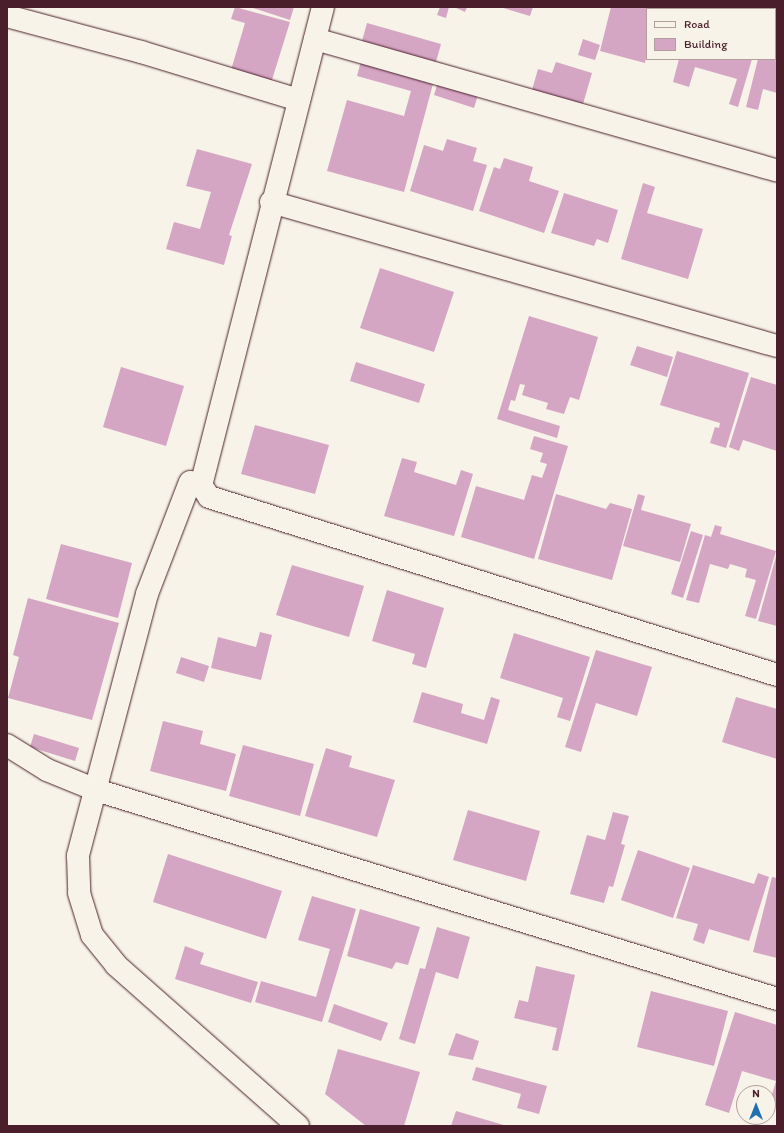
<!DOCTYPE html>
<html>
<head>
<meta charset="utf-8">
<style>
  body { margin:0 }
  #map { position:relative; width:784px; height:1133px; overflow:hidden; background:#f7f3e8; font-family:Itim,sans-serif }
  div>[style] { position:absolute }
  .building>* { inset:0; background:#d5a5c4 }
  .roads { filter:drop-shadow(0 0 1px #4a1f2b) drop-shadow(0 0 1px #4a1f2b) }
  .street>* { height:22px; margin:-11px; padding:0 11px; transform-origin:11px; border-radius:11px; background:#f7f3e8 }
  span { translate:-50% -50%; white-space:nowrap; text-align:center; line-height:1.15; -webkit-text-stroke:4px #f7f3e8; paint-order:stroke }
  .frame { position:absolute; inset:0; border:8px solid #4a1f2b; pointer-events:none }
  .legend { position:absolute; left:646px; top:8px; width:130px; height:52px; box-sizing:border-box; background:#f7f3e8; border:1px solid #b29e9c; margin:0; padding:5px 7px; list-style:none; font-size:12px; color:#4a1f2b }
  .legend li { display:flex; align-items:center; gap:8px; height:20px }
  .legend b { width:20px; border:1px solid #b29e9c }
  .north { position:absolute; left:736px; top:1085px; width:40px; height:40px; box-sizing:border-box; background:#f7f3e8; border:1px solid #b29e9c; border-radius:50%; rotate:0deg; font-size:11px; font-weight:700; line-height:16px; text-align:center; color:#4a1f2b }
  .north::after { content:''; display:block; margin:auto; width:14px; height:18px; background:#1f6fb2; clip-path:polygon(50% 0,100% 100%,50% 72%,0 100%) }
</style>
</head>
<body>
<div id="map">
  <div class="building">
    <div style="clip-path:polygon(235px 7px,290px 22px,271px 83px,231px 70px,245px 23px,231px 19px)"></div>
    <div style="clip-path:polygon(250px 7px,294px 7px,290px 20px)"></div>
    <div style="clip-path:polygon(440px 7px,449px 7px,446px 18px,437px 15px)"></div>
    <div style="clip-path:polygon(454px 7px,467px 7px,465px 12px)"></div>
    <div style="clip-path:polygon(500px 7px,533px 7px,530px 16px)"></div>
    <div style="clip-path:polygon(611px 7px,677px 7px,683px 8px,647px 9px,647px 53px,645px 63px,600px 51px)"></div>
    <div style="clip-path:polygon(367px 23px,441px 44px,436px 62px,362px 41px)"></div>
    <div style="clip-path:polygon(775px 35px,777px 93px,763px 89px,758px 110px,746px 107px,758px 59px,775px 59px)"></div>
    <div style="clip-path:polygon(583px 39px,600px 45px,595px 60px,578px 55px)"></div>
    <div style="clip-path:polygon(679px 59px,752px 59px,738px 107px,729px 104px,737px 79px,695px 67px,689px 87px,673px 82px)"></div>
    <div style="clip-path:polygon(361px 61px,434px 80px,404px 192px,327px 171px,347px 100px,404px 116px,411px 91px,357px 76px)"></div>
    <div style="clip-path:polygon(556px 62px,592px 73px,583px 104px,532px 90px,538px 69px,552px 73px)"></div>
    <div style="clip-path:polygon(438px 82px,478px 95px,474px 108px,434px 95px)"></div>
    <div style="clip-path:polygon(447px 139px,477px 148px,473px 161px,487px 165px,473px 211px,410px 191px,424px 145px,443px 151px)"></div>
    <div style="clip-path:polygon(197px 149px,252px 164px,229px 235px,232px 236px,224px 265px,166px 249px,174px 222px,200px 229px,211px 192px,186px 186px)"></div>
    <div style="clip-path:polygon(504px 158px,533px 167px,529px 181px,559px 191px,544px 233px,479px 211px,494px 167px,500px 169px)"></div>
    <div style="clip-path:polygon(643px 183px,655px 187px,647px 213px,703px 229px,688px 279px,621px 259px)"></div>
    <div style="clip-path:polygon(564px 193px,618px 210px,608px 243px,597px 239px,594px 246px,551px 233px)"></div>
    <div style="clip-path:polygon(380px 268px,454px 292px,434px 352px,360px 328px)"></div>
    <div style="clip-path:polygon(529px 316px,598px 337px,579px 400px,570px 397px,564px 414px,546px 409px,548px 403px,522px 395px,525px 385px,520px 384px,515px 401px,511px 400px,508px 410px,560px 426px,557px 438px,497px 419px)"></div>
    <div style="clip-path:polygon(637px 346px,673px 357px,667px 377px,630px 365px)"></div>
    <div style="clip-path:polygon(677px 351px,749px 373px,726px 448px,710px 443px,715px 427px,719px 428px,720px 423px,660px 405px)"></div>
    <div style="clip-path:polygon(356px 362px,425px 384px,419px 403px,350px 381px)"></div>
    <div style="clip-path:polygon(121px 367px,184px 386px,166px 446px,103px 427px)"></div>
    <div style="clip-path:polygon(751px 377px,777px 385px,777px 451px,743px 440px,739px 451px,729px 447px)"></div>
    <div style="clip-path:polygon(255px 425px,329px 445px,315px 494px,241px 474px)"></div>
    <div style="clip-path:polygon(534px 436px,568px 446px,534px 559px,461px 537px,476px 486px,524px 500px,532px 475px,542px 478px,547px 464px,540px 462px,543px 453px,530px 449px)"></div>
    <div style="clip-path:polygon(402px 458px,417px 462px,414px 472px,456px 485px,461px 470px,473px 474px,454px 536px,384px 516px)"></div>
    <div style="clip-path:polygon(556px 494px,606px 509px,610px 503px,632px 509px,612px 580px,538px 559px)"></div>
    <div style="clip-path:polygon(638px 494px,645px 496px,641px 510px,691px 524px,680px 562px,623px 546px)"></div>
    <div style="clip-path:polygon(715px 525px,722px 527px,720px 534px,776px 551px,756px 619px,745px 616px,756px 580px,745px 577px,747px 569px,730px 564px,728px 569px,710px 564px,699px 603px,686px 600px,705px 535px,711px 537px)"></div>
    <div style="clip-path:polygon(691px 531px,703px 535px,683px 598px,671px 594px)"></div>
    <div style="clip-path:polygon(61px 544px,132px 563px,118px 618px,46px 599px)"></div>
    <div style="clip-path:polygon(777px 553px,777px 626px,758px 621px)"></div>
    <div style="clip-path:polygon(292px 565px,364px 586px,349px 637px,276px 615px)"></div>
    <div style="clip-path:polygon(387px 590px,444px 608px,426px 668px,412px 664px,415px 654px,372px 641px)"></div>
    <div style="clip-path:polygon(28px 598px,119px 623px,92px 720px,8px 698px,19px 657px,13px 655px)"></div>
    <div style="clip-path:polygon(260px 632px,272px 635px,261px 680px,211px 668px,218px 637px,256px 647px)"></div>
    <div style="clip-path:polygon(514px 633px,590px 657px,570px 721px,557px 717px,563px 698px,500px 678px)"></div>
    <div style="clip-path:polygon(596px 650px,652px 667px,637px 716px,596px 703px,581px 752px,565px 747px)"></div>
    <div style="clip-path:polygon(181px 657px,209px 666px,204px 682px,176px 673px)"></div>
    <div style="clip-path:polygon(422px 692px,463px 704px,461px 713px,484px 720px,491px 697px,500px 700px,487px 744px,413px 722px)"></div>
    <div style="clip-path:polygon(736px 697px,777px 709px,777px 759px,722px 742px)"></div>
    <div style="clip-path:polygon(163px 721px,203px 731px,200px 744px,236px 754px,226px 791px,150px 771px)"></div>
    <div style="clip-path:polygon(34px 734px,79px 748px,75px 761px,30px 747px)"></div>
    <div style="clip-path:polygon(243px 745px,314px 764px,300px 816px,229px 796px)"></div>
    <div style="clip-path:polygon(326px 748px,352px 756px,349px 767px,395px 780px,377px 837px,305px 816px)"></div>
    <div style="clip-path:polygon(468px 810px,540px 831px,526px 881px,453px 860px)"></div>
    <div style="clip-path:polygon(613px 812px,629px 816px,621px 844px,625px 845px,613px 887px,609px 886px,604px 903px,570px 894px,587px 835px,605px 840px)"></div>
    <div style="clip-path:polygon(638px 850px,690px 868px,673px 918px,621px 900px)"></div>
    <div style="clip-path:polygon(168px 854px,282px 891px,266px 939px,153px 902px)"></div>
    <div style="clip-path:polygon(693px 865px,754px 884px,758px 873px,769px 877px,749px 941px,709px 929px,704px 944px,693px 940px,698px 924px,676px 918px)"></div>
    <div style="clip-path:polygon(772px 877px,777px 878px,777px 958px,753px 952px)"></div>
    <div style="clip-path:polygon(312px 896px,356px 909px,322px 1022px,255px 1002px,261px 981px,316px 997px,330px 949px,298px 940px)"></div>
    <div style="clip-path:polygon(360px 909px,420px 927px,408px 965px,396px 962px,392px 969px,347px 956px)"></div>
    <div style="clip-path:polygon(437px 927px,470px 937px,458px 979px,436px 972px,415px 1044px,399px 1039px,420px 968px,425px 969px)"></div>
    <div style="clip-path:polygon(185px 946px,204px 953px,200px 964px,258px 982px,251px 1003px,175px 979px)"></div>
    <div style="clip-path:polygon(536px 966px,575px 975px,558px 1051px,552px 1050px,557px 1028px,514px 1018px,519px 1000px,528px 1002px)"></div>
    <div style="clip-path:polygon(651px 991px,728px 1011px,714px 1066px,637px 1047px)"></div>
    <div style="clip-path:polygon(334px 1004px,388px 1023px,381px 1041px,328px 1022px)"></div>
    <div style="clip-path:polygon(735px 1012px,777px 1025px,777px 1103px,770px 1101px,776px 1081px,742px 1071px,729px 1113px,705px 1105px)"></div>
    <div style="clip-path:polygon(456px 1033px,479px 1041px,473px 1060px,448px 1055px)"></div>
    <div style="clip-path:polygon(338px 1049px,420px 1072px,404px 1126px,366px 1126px,325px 1094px)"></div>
    <div style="clip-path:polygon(476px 1067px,547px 1086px,539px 1114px,517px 1108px,521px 1094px,472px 1080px)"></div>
    <div style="clip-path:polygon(456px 1111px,507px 1126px,451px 1126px)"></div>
  </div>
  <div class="roads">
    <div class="street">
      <div style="left:323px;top:7px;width:493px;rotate:104.3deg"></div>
      <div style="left:201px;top:485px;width:14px;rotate:56deg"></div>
      <div style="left:209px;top:497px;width:595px;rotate:17.4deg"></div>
      <div style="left:7px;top:16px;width:139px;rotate:15deg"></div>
      <div style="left:141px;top:52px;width:165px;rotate:16.9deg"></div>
      <div style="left:315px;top:39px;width:480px;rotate:15.9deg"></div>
      <div style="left:271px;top:202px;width:526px;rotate:15.89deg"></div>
      <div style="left:201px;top:485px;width:11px;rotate:-165deg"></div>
      <div style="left:190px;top:482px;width:120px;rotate:111deg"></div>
      <div style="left:147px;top:594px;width:271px;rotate:104.8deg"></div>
      <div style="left:78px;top:856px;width:37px;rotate:88deg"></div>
      <div style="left:79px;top:893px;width:44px;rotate:72.8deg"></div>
      <div style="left:92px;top:935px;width:38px;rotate:51deg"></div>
      <div style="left:116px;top:965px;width:243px;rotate:41.5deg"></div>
      <div style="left:7px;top:745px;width:47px;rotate:32deg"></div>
      <div style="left:47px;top:770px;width:53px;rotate:22.2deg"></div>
      <div style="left:96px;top:790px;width:712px;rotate:17.06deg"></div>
    </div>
  </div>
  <div class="frame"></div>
  <ul class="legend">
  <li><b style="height:5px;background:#f7f3e8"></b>Road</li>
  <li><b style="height:11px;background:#d5a5c4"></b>Building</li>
  </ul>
  <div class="north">N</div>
</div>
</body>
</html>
